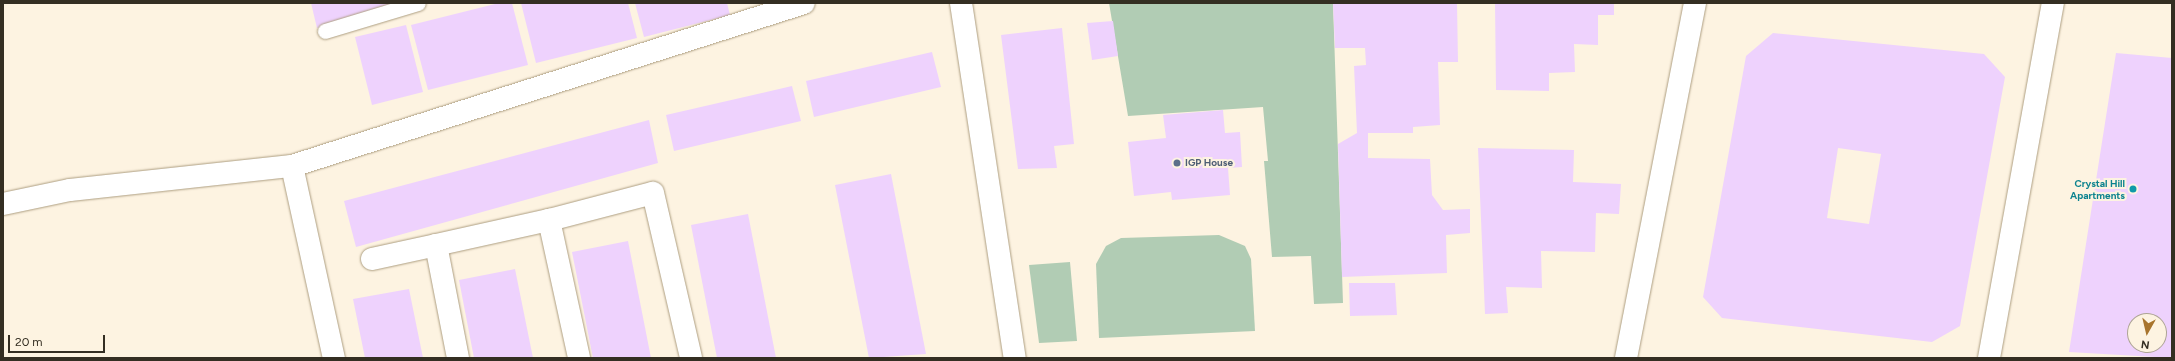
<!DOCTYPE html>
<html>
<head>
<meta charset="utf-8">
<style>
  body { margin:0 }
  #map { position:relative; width:2175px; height:361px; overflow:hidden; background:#fdf3e1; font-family:Figtree,sans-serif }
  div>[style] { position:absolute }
  .green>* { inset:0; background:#b1ccb4 }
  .building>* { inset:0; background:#eed2fd }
  .roads { filter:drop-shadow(0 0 1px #ad9e81) drop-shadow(0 0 1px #ad9e81) }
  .service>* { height:15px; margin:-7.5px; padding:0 7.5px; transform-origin:7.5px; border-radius:7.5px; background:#fff }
  .minor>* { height:22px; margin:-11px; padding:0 11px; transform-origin:11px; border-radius:11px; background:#fff }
  .tertiary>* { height:22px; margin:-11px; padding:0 11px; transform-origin:11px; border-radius:11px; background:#fff }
  .dots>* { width:11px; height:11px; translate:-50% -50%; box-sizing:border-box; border:2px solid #fdf3e1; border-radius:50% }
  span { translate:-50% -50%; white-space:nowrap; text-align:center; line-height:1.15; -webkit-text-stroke:4px #fdf3e1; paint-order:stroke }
  .service-label { font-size:10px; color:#4e5e75; font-weight:700 }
  .left { translate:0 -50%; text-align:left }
  .culture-label { font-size:10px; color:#0d838f; font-weight:700 }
  .right { translate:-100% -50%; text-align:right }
  .frame { position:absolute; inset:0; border:4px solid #342e22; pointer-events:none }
  .north { position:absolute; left:2127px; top:313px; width:40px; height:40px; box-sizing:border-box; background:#fdf3e1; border:1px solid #ada495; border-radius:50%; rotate:188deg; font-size:11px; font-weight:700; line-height:16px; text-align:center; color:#342e22 }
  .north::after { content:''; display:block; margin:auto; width:14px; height:18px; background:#a8742d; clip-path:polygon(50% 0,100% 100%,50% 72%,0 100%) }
  .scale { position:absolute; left:8px; top:335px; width:97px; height:18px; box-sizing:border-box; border:2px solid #342e22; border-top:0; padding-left:5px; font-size:12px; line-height:14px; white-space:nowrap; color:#342e22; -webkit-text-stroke:3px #fdf3e1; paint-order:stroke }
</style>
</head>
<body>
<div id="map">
  <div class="green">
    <div style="clip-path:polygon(1109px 3px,1333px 3px,1343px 303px,1314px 304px,1311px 256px,1272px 257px,1264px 161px,1268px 161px,1263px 107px,1128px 116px)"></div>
    <div style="clip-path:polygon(1219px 235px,1245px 246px,1251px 259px,1255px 331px,1099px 338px,1096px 264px,1106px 246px,1121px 238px)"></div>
    <div style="clip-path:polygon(1070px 262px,1077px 341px,1039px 343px,1029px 265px)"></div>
  </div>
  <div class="building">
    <div style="clip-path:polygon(311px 3px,416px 3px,416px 4px,317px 28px)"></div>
    <div style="clip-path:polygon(499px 3px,512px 3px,528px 65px,428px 90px,411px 25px)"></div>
    <div style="clip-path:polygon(521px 3px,628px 3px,637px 38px,536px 63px)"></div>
    <div style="clip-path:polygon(635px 3px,727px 3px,730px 15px,644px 37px)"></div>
    <div style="clip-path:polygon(1333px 3px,1457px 3px,1458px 62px,1438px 62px,1440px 125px,1413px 127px,1413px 133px,1368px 133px,1368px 158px,1430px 159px,1432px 195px,1443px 210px,1470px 209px,1470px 233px,1446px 235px,1447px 273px,1342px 277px,1338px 144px,1357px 133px,1354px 66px,1366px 65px,1365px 48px,1335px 48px)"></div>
    <div style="clip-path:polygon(1495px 3px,1614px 3px,1614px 15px,1598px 15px,1598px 45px,1574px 44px,1575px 72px,1549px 73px,1549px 91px,1496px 90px)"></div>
    <div style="clip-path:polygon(1113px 21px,1118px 56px,1092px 60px,1087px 23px)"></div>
    <div style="clip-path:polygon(406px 25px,423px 92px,372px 105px,355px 37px)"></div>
    <div style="clip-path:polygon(1062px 28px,1074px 144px,1054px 146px,1057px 168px,1018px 169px,1001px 35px)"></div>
    <div style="clip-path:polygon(evenodd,1773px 33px,1984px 54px,2005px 77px,1960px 326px,1932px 342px,1722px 318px,1703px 297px,1746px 56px,1773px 33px,1838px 148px,1881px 154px,1869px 224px,1827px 218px,1838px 148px)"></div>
    <div style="clip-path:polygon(932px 52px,941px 87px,814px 117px,806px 81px)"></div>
    <div style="clip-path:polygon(evenodd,2116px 53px,2172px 58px,2172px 358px,2069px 352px,2116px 53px,2135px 321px,2159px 321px,2159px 345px,2135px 345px,2135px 321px)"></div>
    <div style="clip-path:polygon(792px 86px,801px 121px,674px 151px,666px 115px)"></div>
    <div style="clip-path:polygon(1223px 110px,1225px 133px,1240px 132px,1242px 167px,1228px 168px,1230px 195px,1172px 200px,1171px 192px,1134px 196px,1128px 142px,1166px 138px,1163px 115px)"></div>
    <div style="clip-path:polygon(649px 120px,658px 163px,356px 247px,344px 201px)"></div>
    <div style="clip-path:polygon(1478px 148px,1574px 150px,1573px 182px,1621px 184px,1619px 214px,1596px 213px,1595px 252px,1541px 251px,1542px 288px,1506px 287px,1508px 313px,1485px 314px)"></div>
    <div style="clip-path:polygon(891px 174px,926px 354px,869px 358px,835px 185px)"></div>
    <div style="clip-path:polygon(748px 214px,776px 358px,717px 358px,691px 225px)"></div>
    <div style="clip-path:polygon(628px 241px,651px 358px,593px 358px,572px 252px)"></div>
    <div style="clip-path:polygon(515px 269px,533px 358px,474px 358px,459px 280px)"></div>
    <div style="clip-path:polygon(1349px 283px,1395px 283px,1397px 315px,1350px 316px)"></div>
    <div style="clip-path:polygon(409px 289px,423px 358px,365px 358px,353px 299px)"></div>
  </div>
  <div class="roads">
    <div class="service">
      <div style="left:325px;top:31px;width:97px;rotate:-16.8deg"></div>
    </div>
    <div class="minor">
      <div style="left:961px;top:3px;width:359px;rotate:81.4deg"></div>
      <div style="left:292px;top:166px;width:197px;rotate:77.7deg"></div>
      <div style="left:3px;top:204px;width:68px;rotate:-11.8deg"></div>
      <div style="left:70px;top:190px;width:223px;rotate:-6.2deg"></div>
      <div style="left:292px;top:166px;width:537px;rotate:-17.66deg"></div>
      <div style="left:549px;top:220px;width:107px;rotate:-14.6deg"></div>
      <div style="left:653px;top:193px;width:169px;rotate:77deg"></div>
      <div style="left:372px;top:259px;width:66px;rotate:-12.3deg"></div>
      <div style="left:458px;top:358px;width:115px;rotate:-101deg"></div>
      <div style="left:436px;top:245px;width:116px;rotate:-12.5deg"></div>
      <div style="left:549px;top:220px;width:141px;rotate:77.7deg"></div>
      <div style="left:1626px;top:358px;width:362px;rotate:-79deg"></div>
    </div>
    <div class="tertiary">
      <div style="left:1989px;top:358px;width:361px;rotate:-79.8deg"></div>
    </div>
  </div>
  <div class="dots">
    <div style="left:1177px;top:163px;background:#5c6f8a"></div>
    <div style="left:2133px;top:189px;background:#0f9aa8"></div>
  </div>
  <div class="service-label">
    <span class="left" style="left:1185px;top:163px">IGP House</span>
  </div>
  <div class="culture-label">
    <span class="right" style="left:2125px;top:189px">Crystal Hill<br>Apartments</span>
  </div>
  <div class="frame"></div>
  <div class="north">N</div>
  <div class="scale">20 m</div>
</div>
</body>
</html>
